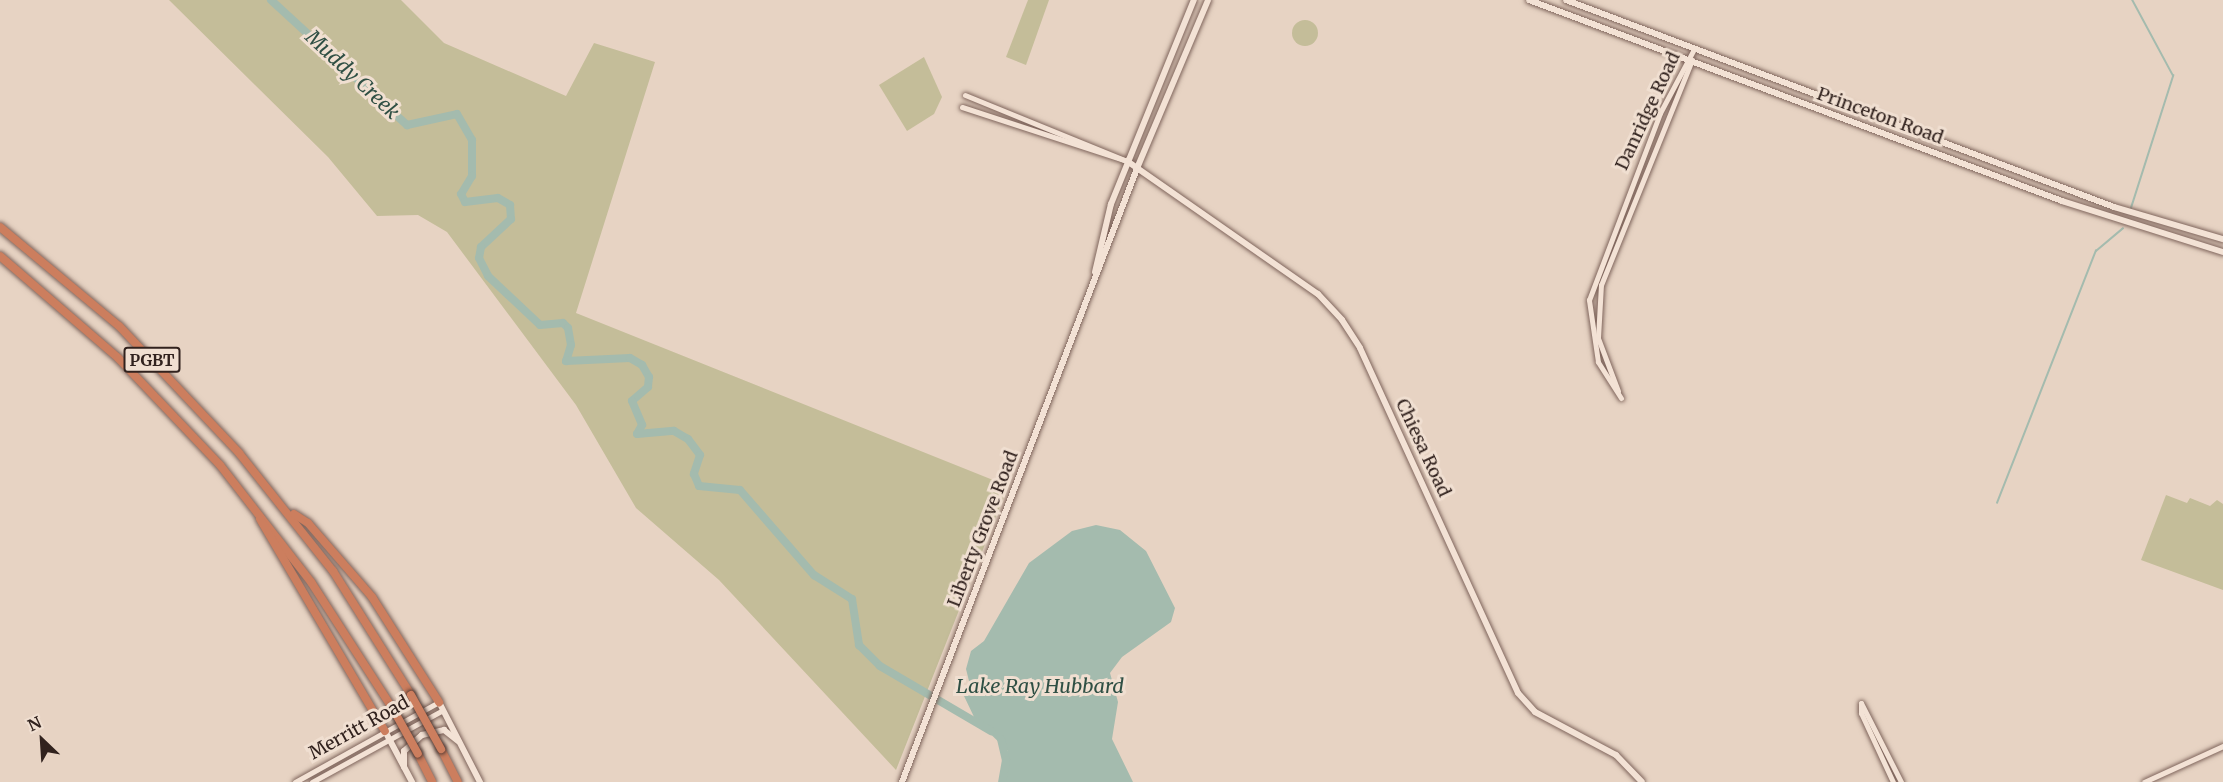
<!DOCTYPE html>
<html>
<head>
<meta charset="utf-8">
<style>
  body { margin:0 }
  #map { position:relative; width:2223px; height:782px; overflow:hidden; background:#e7d3c3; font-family:Merriweather,serif }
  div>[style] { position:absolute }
  .green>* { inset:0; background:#c4bd99 }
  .round { border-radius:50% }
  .water>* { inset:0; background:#a4bbae }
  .stream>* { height:1.5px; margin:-0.75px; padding:0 0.75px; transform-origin:0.75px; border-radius:0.75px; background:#a4bbae }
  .river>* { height:8px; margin:-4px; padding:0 4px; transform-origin:4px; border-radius:4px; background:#a4bbae }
  .roads { filter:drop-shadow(0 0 2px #7f655c) drop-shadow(0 0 2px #7f655c) }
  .tertiary>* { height:5px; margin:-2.5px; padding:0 2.5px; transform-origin:2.5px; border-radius:2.5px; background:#f3e2d5 }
  .secondary>* { height:6px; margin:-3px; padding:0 3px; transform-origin:3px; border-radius:3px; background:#f3e2d5 }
  .motorway>* { height:8px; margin:-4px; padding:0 4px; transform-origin:4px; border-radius:4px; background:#cc7e5e }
  .bridges { filter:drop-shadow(0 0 2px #4d3630) drop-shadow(0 0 2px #4d3630) }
  .motorway-bridge>* { height:8px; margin:-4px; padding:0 4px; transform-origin:4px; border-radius:4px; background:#cc7e5e }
  span { translate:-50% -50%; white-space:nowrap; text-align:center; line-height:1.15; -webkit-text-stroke:6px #f0dfd1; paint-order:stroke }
  .shield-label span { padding:2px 4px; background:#f0dfd1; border:2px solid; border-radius:4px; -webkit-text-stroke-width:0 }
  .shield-label { font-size:16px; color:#31221e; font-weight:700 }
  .street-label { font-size:18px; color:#31221e }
  .water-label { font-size:20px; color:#2f4f44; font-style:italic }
  .north { position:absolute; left:12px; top:710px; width:60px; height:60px; -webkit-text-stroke:4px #f0dfd1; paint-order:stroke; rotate:335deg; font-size:16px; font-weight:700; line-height:24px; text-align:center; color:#31221e }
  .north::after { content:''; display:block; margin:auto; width:21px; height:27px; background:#31221e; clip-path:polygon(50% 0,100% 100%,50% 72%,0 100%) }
</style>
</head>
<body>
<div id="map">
  <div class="green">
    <div style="clip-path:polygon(169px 0,401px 0,444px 43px,566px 96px,594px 43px,655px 62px,576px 313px,1008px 486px,896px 770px,719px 580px,636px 508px,576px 405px,447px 232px,418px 215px,377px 216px,328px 157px)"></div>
    <div style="clip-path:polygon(1028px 0,1049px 0,1026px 65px,1006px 57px)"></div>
    <div class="round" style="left:1292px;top:20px;width:26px;height:26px"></div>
    <div style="clip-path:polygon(924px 57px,942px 97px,934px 114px,907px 131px,879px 85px)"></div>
    <div style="clip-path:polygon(2166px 495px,2187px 503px,2190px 498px,2210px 506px,2217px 500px,2223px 504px,2223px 590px,2141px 560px)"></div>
  </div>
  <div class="water">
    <div style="clip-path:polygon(1096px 525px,1120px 530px,1146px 551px,1175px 608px,1171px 622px,1122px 657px,1110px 673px,1118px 702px,1112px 739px,1133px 782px,1002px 782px,1008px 751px,975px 719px,964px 696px,970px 685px,966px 669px,971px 651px,984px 641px,1029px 563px,1072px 531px)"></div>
  </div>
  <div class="stream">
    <div style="left:2131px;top:208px;width:139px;rotate:-72.3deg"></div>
    <div style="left:2173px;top:76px;width:86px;rotate:-118.3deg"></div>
    <div style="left:1997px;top:503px;width:271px;rotate:-68.6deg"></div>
    <div style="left:2096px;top:251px;width:35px;rotate:-40deg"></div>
  </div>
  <div class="river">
    <div style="left:271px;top:0;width:185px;rotate:42.6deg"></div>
    <div style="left:407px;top:125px;width:51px;rotate:-12.4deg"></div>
    <div style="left:457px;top:114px;width:30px;rotate:60deg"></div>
    <div style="left:472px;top:140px;width:36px;rotate:90deg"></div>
    <div style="left:472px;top:176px;width:21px;rotate:121deg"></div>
    <div style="left:461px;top:194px;width:9px;rotate:63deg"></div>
    <div style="left:465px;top:202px;width:33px;rotate:-7deg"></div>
    <div style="left:498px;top:198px;width:14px;rotate:30deg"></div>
    <div style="left:510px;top:205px;width:14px;rotate:86deg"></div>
    <div style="left:511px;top:219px;width:41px;rotate:137deg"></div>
    <div style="left:481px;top:247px;width:11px;rotate:100deg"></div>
    <div style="left:479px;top:258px;width:20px;rotate:63deg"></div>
    <div style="left:488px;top:276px;width:71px;rotate:43.3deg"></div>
    <div style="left:540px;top:325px;width:23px;rotate:-5deg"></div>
    <div style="left:563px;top:323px;width:7px;rotate:45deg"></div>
    <div style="left:568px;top:328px;width:17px;rotate:80deg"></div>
    <div style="left:571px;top:345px;width:17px;rotate:107deg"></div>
    <div style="left:566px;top:361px;width:64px;rotate:-2.7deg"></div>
    <div style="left:630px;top:358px;width:14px;rotate:30deg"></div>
    <div style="left:642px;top:365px;width:14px;rotate:60deg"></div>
    <div style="left:649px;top:377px;width:10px;rotate:96deg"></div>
    <div style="left:648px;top:387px;width:21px;rotate:139deg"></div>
    <div style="left:632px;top:401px;width:26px;rotate:67deg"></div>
    <div style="left:642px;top:425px;width:10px;rotate:119deg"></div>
    <div style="left:637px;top:434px;width:37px;rotate:-5deg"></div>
    <div style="left:674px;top:431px;width:16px;rotate:30deg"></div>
    <div style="left:688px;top:439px;width:20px;rotate:53deg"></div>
    <div style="left:700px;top:455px;width:20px;rotate:108deg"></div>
    <div style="left:694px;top:474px;width:13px;rotate:67deg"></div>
    <div style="left:699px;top:486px;width:41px;rotate:5.6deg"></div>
    <div style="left:740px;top:490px;width:113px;rotate:49deg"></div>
    <div style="left:814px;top:575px;width:45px;rotate:32.3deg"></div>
    <div style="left:852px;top:599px;width:47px;rotate:81.3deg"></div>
    <div style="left:859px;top:645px;width:30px;rotate:45deg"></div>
    <div style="left:880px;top:666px;width:129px;rotate:30.4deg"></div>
    <div style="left:1001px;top:739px;width:22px;rotate:77deg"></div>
    <div style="left:1006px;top:760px;width:22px;rotate:100deg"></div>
  </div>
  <div class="roads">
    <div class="tertiary">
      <div style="left:965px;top:95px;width:175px;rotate:22.2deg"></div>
      <div style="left:962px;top:107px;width:174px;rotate:18.1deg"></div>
      <div style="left:1618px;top:391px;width:57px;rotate:-110.7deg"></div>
      <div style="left:1598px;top:338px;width:53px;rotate:-86.8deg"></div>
      <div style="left:1601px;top:285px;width:243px;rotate:-68deg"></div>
      <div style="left:1621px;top:398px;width:43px;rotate:-122.6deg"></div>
      <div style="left:1598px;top:362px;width:63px;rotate:-98.3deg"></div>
      <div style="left:1589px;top:300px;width:200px;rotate:-69.2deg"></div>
      <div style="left:1660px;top:113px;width:72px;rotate:-62deg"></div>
      <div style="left:1861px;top:703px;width:89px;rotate:63.1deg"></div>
      <div style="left:1861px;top:703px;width:10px;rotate:90deg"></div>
      <div style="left:1861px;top:713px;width:76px;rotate:65.1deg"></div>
      <div style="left:295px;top:782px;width:165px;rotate:-29.1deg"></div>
      <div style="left:312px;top:782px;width:149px;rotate:-28.8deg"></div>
      <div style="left:2144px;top:782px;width:87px;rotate:-24.5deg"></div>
    </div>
    <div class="secondary">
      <div style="left:1529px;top:0;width:570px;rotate:20.66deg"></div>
      <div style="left:2062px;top:201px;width:169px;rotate:17.6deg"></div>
      <div style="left:1566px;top:0;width:586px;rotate:20.69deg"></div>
      <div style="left:2114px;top:207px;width:114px;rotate:16.4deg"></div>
      <div style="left:1127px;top:161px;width:233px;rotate:34.9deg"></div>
      <div style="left:1318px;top:294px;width:35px;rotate:47deg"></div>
      <div style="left:1342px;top:320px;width:33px;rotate:57deg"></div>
      <div style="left:1360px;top:348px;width:379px;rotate:65.4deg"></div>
      <div style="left:1518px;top:693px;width:25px;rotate:48deg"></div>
      <div style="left:1535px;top:712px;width:92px;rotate:28deg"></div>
      <div style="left:1616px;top:755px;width:37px;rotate:46deg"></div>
      <div style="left:1095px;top:272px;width:70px;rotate:-76.8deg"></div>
      <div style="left:1111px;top:204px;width:220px;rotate:-67.9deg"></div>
      <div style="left:439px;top:702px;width:90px;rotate:62.9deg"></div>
      <div style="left:385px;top:731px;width:58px;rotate:62.1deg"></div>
      <div style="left:404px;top:767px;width:16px;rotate:-90deg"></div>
      <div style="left:404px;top:751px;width:24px;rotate:-42deg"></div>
      <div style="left:422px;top:735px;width:23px;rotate:-13deg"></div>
      <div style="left:444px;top:730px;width:18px;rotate:38deg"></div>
      <div style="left:902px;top:782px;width:660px;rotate:-69.04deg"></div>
      <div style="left:1138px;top:166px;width:180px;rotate:-67.1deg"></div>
    </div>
    <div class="motorway">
      <div style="left:0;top:227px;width:155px;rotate:39.8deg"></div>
      <div style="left:119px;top:326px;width:175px;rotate:46.6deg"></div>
      <div style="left:239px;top:453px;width:151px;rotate:51.5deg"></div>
      <div style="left:333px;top:571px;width:146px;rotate:57.8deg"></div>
      <div style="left:0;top:256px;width:156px;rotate:40.8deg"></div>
      <div style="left:118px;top:358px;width:148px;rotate:46.4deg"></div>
      <div style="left:220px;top:465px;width:148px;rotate:52.1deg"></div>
      <div style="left:311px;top:582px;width:151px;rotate:57.2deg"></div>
      <div style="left:294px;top:514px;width:17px;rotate:33deg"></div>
      <div style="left:308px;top:523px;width:98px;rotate:49.1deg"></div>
      <div style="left:372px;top:597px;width:125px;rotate:57.5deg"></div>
      <div style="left:260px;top:519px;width:246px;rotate:59.5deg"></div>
      <div style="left:441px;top:749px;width:37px;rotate:63deg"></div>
      <div style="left:418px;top:754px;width:31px;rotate:63deg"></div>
    </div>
  </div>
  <div class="bridges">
    <div class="motorway-bridge">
      <div style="left:411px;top:695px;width:62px;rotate:60.9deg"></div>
      <div style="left:393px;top:709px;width:51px;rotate:60.9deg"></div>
    </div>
  </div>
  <div class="shield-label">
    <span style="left:152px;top:360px">PGBT</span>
  </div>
  <div class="street-label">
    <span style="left:1648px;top:111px;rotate:-65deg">Danridge Road</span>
    <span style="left:1880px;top:116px;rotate:20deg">Princeton Road</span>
    <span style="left:1423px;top:448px;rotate:65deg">Chiesa Road</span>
    <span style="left:983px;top:529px;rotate:-69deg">Liberty Grove Road</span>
    <span style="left:359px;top:728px;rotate:-29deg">Merritt Road</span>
  </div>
  <div class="water-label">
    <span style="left:353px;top:74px;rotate:43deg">Muddy Creek</span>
    <span style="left:1040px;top:685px">Lake Ray Hubbard</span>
  </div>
  <div class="north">N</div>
</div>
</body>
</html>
